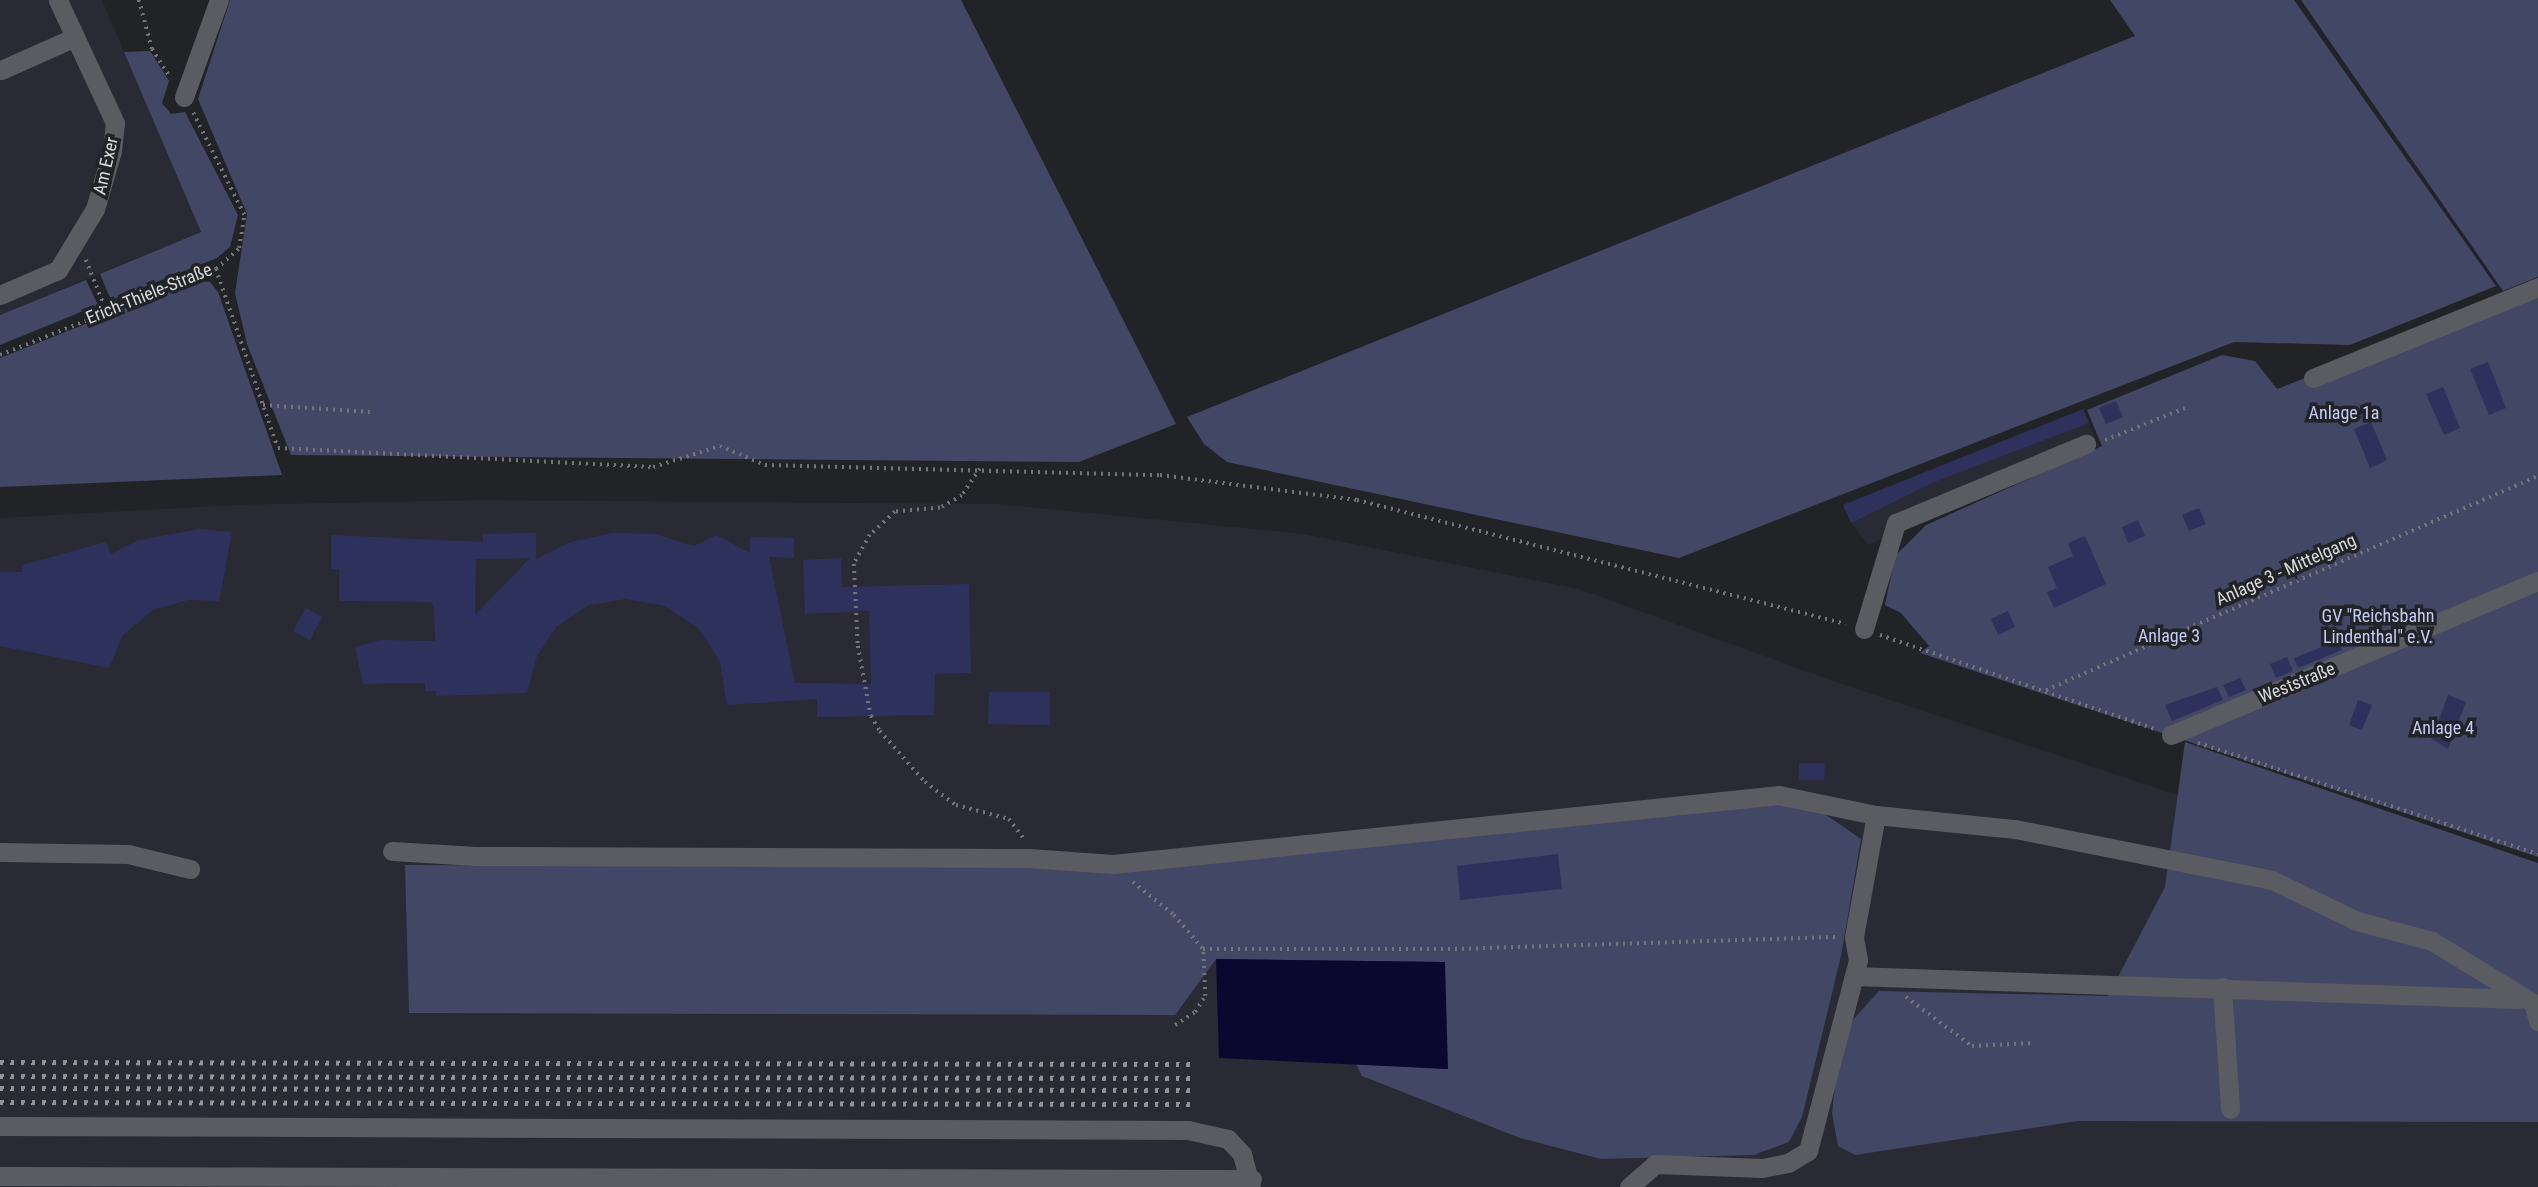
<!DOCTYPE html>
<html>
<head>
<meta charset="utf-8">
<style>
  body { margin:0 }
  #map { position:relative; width:2538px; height:1187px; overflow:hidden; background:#222327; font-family:"Roboto Condensed",sans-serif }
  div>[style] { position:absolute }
  .built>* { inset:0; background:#292a34 }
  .green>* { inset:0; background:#434766 }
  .water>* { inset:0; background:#0b082f }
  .building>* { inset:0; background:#2e315c }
  .path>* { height:3.5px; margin-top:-1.75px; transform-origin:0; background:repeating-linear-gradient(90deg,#747578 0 2px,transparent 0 7px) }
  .minor>* { height:19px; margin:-9.5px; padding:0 9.5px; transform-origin:9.5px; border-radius:9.5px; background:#5b5c61 }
  .rail>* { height:5px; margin-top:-2.5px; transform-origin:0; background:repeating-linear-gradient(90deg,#939397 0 3.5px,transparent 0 10.5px) }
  span { translate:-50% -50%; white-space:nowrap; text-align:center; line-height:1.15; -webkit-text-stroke:7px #222327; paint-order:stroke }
  .street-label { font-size:18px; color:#dadadd }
  .park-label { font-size:18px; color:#c4cbf8 }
</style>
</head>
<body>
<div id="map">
  <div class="built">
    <div style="clip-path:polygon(0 0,102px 0,201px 232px,0 315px)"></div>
    <div style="clip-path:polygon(2083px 409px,2097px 444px,1868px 545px,1851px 523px,1843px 505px)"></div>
    <div style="clip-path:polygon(487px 500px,997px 504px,1304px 534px,1579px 589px,1833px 681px,2538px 914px,2538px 1187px,0 1187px,0 518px,235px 505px)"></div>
  </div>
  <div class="green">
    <div style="clip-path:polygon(230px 0,961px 0,1176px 424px,1079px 462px,291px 455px,247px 344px,235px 293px,247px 214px,198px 99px)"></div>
    <div style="clip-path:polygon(2110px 0,2294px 0,2496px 286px,2350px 345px,2234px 342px,1679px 558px,1227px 462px,1204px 444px,1187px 417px,2135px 36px)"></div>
    <div style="clip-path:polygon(2301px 0,2538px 0,2538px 277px,2503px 291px)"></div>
    <div style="clip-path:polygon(150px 51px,169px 81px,162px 103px,171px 114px,185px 112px,238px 215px,230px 247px,217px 258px,111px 300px,100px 274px,201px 232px,124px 52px)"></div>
    <div style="clip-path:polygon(86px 280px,98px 305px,0 345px,0 315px)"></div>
    <div style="clip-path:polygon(196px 280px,210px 282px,218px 292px,282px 475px,0 487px,0 358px)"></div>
    <div style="clip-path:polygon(2538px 287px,2538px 857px,1920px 653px,1929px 646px,1901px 613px,1885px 605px,1895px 556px,1926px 525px,2102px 446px,2087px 410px,2222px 355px,2255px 361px,2277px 389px)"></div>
    <div style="clip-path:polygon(2185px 742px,2538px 863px,2538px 1122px,2078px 1121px,1855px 1155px,1838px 1146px,1832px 1113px,1837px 1069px,1850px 1023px,1879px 991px,2108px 996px,2165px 887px)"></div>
    <div style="clip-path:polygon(1781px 804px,1813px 806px,1861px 839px,1841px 956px,1802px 1117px,1789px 1142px,1754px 1155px,1601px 1159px,1520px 1138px,1362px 1076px,1356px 1064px,1447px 1069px,1444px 962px,1216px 959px,1175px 1015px,409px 1013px,405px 865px,1156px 868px)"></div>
  </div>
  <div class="water">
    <div style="clip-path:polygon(1216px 959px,1445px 962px,1448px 1069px,1219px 1058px)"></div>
  </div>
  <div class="building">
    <div style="clip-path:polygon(2488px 362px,2506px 408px,2489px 415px,2470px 369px)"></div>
    <div style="clip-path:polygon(2443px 387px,2460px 428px,2444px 435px,2426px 394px)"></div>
    <div style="clip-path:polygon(2116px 401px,2123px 417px,2106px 424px,2099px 408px)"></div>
    <div style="clip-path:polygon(2083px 409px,2089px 423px,1934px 482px,1851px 523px,1843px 505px)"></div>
    <div style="clip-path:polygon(2371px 422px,2387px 460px,2370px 468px,2354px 429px)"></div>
    <div style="clip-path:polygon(2199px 508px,2206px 524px,2189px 531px,2182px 515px)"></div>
    <div style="clip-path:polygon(2138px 520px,2145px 536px,2128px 543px,2122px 527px)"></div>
    <div style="clip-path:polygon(199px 529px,232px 532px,219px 601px,188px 600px,153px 610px,123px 635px,109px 668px,0 646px,0 572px,22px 572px,22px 565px,106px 542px,111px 554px,139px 540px)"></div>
    <div style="clip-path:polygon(evenodd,536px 533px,536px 559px,571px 542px,612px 533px,655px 534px,694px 546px,716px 535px,750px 553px,750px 537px,794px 538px,794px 558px,769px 557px,795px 683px,871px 684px,869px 611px,805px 614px,803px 560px,841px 558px,842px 587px,969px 584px,971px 673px,935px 674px,934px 715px,817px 717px,817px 699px,727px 705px,720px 662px,699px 629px,665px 606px,626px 599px,589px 605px,556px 627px,537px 656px,527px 693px,436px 696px,436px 691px,425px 691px,425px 683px,363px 684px,355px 647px,380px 640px,435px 641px,434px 607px,431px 602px,339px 601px,339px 569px,331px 569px,331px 535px,483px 542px,483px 534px,536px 533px,530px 558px,475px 615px,476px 559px,530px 558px)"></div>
    <div style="clip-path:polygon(2085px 536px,2106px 584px,2054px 608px,2047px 592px,2057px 588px,2048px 567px,2073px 556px,2068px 543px)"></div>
    <div style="clip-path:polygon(306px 608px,322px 617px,310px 640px,293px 631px)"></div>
    <div style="clip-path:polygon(2008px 611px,2015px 627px,1998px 635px,1991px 619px)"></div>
    <div style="clip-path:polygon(2339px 640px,2342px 650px,2298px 668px,2294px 658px)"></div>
    <div style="clip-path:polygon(2287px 657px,2293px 671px,2276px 678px,2270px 664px)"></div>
    <div style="clip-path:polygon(2240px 678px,2246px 690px,2229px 697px,2223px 685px)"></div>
    <div style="clip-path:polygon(2217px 687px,2223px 700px,2172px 721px,2165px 705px)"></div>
    <div style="clip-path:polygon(989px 692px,1050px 692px,1050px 725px,988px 724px)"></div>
    <div style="clip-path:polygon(2448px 695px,2466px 702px,2448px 749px,2432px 739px)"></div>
    <div style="clip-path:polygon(2358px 700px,2372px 705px,2362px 730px,2349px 725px)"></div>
    <div style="clip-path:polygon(1799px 763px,1825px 763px,1824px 780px,1799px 780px)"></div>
    <div style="clip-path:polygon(1558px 854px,1562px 889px,1460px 900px,1457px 866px)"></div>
  </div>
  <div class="path">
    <div style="left:139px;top:0;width:51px;rotate:75.1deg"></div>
    <div style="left:152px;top:49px;width:35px;rotate:57deg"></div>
    <div style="left:86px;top:260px;width:54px;rotate:68.2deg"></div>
    <div style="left:216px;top:269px;width:189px;rotate:70.9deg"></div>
    <div style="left:278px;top:448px;width:375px;rotate:2.9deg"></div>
    <div style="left:653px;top:467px;width:70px;rotate:-17.4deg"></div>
    <div style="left:720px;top:446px;width:49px;rotate:22.9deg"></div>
    <div style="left:765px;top:465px;width:395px;rotate:1.5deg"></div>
    <div style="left:1160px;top:475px;width:199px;rotate:7.2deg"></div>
    <div style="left:1357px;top:500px;width:504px;rotate:14.23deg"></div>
    <div style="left:0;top:355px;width:232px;rotate:-21.7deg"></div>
    <div style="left:216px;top:269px;width:31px;rotate:-42deg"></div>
    <div style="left:239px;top:248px;width:33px;rotate:-81deg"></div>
    <div style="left:244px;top:215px;width:116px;rotate:-116.6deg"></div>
    <div style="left:263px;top:405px;width:107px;rotate:3.7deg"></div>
    <div style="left:2105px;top:440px;width:86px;rotate:-21.8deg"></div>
    <div style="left:980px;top:469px;width:32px;rotate:124deg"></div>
    <div style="left:962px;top:496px;width:25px;rotate:151deg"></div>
    <div style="left:940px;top:508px;width:45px;rotate:174.9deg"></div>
    <div style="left:895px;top:512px;width:34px;rotate:137deg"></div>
    <div style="left:870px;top:535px;width:33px;rotate:119deg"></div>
    <div style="left:854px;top:564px;width:82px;rotate:87.2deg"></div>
    <div style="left:858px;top:646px;width:71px;rotate:79.5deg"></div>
    <div style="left:871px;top:716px;width:17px;rotate:59deg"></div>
    <div style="left:880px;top:731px;width:68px;rotate:48.6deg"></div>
    <div style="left:925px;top:782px;width:39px;rotate:37deg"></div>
    <div style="left:956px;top:805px;width:55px;rotate:14.8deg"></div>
    <div style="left:1009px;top:819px;width:26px;rotate:53deg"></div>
    <div style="left:1880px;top:635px;width:290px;rotate:18.9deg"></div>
    <div style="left:2046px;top:690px;width:537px;rotate:-23.51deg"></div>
    <div style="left:2198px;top:743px;width:358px;rotate:18.1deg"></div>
    <div style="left:1133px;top:882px;width:53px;rotate:38.8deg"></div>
    <div style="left:1174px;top:915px;width:45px;rotate:49.5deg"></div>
    <div style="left:1203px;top:949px;width:252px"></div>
    <div style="left:1455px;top:949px;width:381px;rotate:-1.8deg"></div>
    <div style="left:1906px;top:997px;width:82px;rotate:36.6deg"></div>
    <div style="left:1972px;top:1046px;width:62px;rotate:-2.8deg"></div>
    <div style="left:1175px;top:1025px;width:24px;rotate:-33deg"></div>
    <div style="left:1195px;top:1012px;width:19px;rotate:-58deg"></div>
    <div style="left:1205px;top:996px;width:47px;rotate:-92.4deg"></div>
  </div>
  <div class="minor">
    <div style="left:1px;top:70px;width:81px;rotate:-24deg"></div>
    <div style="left:184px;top:97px;width:103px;rotate:-70.2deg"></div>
    <div style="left:0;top:295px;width:63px;rotate:-23.3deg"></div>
    <div style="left:58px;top:270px;width:71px;rotate:-58.8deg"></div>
    <div style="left:95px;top:209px;width:60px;rotate:-73.7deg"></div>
    <div style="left:112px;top:151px;width:28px;rotate:-84deg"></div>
    <div style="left:115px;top:123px;width:136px;rotate:-114.9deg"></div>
    <div style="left:2313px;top:378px;width:243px;rotate:-22deg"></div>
    <div style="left:1864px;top:629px;width:111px;rotate:-73.2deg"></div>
    <div style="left:1896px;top:523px;width:206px;rotate:-22.6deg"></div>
    <div style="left:2171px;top:735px;width:398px;rotate:-22.8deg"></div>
    <div style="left:392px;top:851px;width:84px;rotate:3.4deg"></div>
    <div style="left:476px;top:856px;width:553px;rotate:0.21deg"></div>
    <div style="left:1029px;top:858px;width:84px;rotate:4.1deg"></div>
    <div style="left:1113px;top:864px;width:670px;rotate:-5.91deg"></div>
    <div style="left:1779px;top:795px;width:99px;rotate:11.7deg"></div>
    <div style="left:1876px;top:815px;width:140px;rotate:5.8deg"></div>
    <div style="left:2015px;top:829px;width:262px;rotate:11.2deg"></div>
    <div style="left:2272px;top:880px;width:94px;rotate:25.8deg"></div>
    <div style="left:2357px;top:921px;width:78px;rotate:14.9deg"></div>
    <div style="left:2432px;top:941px;width:119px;rotate:31.5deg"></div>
    <div style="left:2533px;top:1003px;width:19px;rotate:74deg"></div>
    <div style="left:0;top:852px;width:128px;rotate:0.9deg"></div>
    <div style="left:128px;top:854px;width:64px;rotate:13.6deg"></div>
    <div style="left:1854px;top:976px;width:664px;rotate:1.98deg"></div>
    <div style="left:2222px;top:987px;width:122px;rotate:86.2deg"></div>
    <div style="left:0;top:1126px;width:1188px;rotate:0.19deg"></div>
    <div style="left:1188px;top:1130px;width:41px;rotate:12.7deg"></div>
    <div style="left:1228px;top:1139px;width:21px;rotate:47deg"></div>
    <div style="left:1242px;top:1154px;width:34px;rotate:75deg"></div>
    <div style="left:0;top:1176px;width:1252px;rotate:0.14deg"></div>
    <div style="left:1629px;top:1187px;width:35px;rotate:-41deg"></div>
    <div style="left:1655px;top:1164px;width:107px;rotate:2.1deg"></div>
    <div style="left:1762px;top:1168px;width:26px;rotate:-11deg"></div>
    <div style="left:1788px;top:1163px;width:23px;rotate:-31deg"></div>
    <div style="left:1808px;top:1151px;width:197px;rotate:-75.3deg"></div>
    <div style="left:1858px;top:960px;width:23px;rotate:-100deg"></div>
    <div style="left:1854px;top:937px;width:124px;rotate:-79.8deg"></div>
  </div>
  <div class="rail">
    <div style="left:0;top:1062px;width:1191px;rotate:0.1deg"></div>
    <div style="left:0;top:1076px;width:1191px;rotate:0.1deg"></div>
    <div style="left:0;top:1088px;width:1191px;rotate:0.1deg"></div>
    <div style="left:0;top:1102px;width:1191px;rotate:0.1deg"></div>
  </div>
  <div class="street-label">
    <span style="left:106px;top:166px;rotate:-77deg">Am Exer</span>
    <span style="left:149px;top:294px;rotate:-22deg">Erich-Thiele-Straße</span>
    <span style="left:2286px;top:570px;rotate:-24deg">Anlage 3 - Mittelgang</span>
    <span style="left:2297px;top:683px;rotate:-22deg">Weststraße</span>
  </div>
  <div class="park-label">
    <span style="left:2344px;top:413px">Anlage 1a</span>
    <span style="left:2378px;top:627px">GV "Reichsbahn<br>Lindenthal" e.V.</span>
    <span style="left:2169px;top:636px">Anlage 3</span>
    <span style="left:2443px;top:728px">Anlage 4</span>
  </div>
</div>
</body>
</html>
